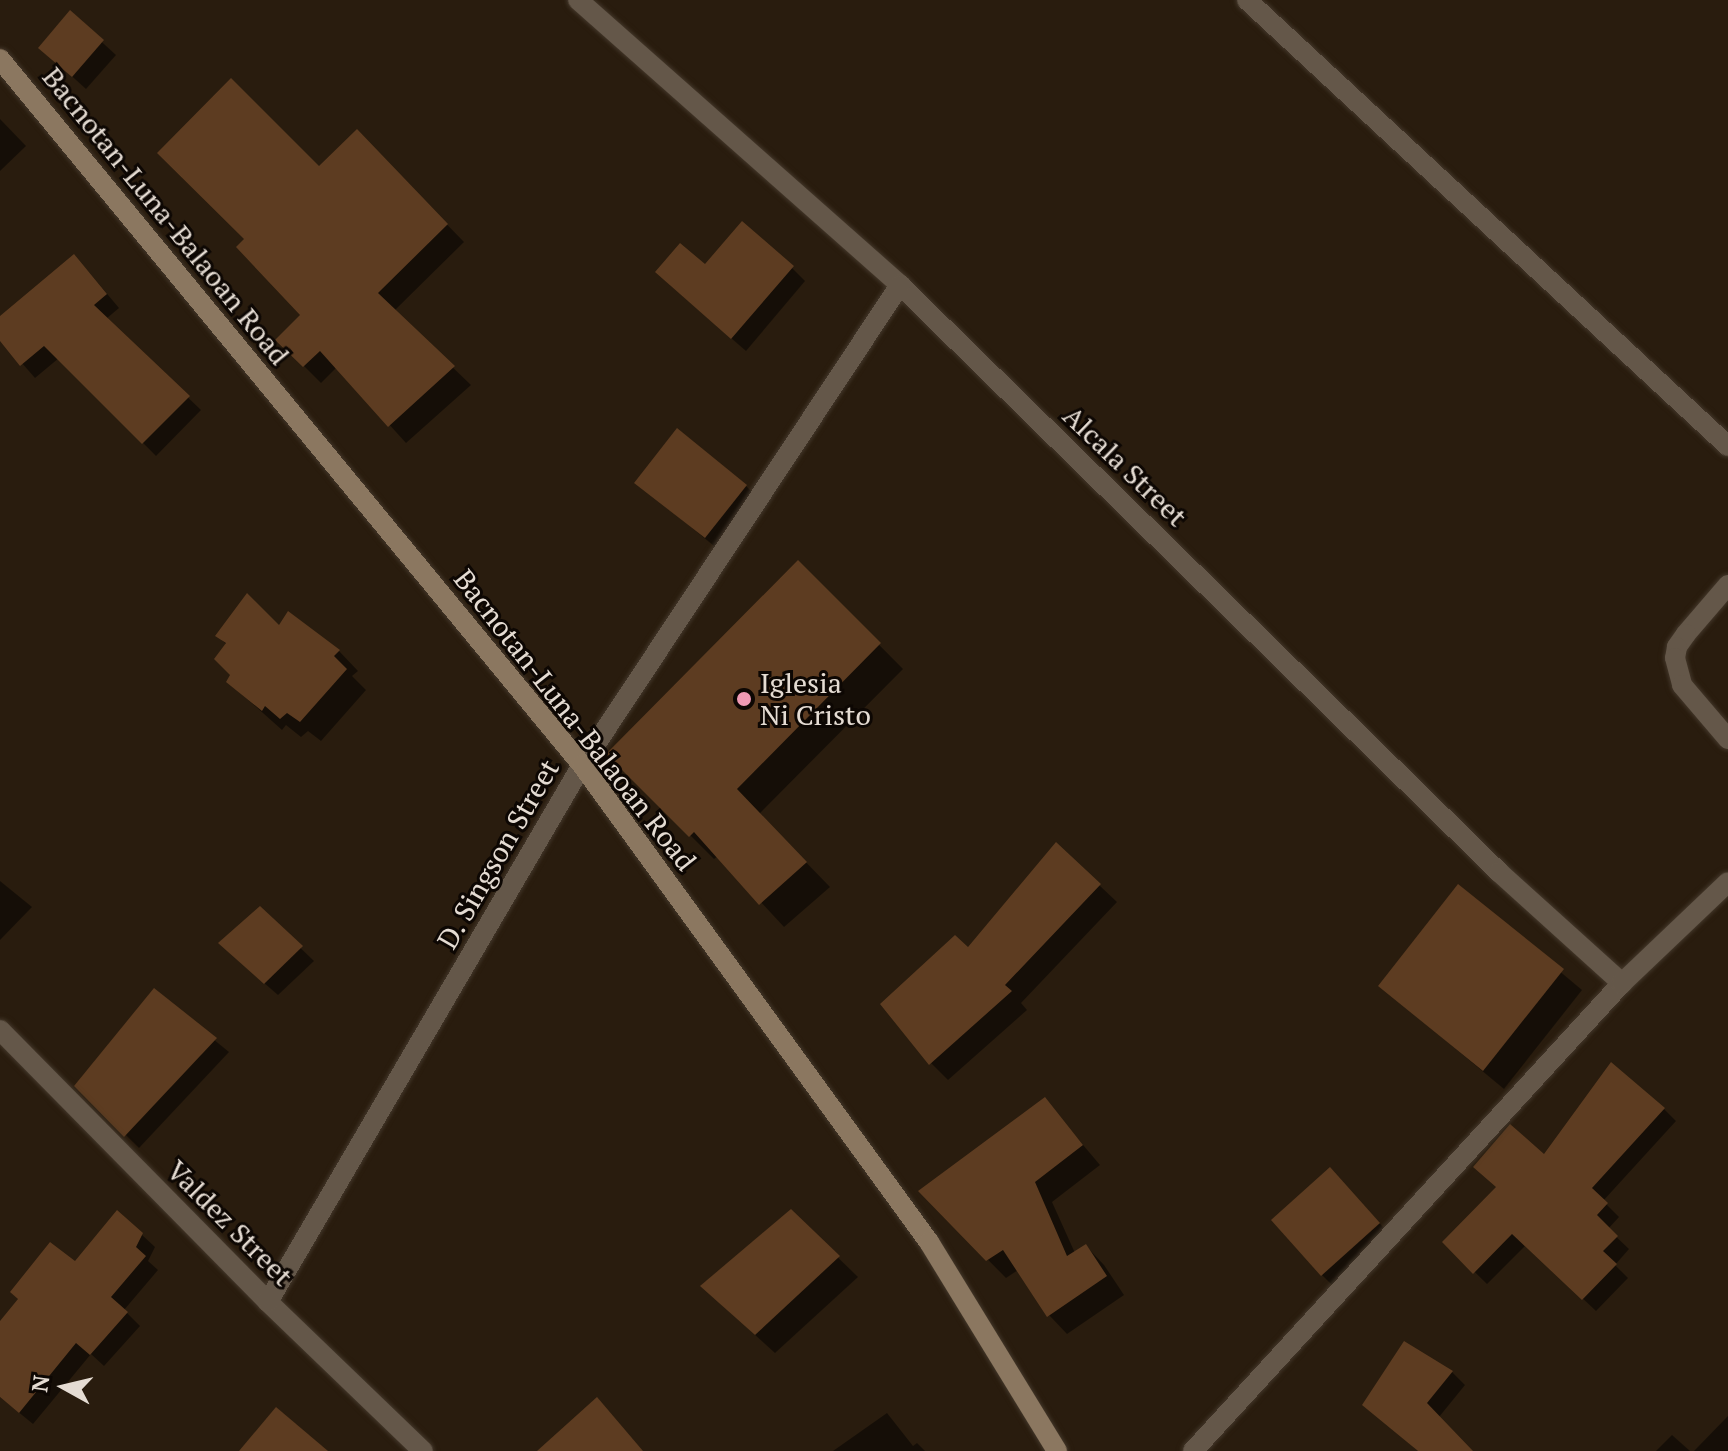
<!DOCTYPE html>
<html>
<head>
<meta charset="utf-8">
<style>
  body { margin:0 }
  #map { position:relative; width:1728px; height:1451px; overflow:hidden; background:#291c0e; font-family:"PT Serif",serif }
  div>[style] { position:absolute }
  .shadow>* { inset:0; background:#0007 }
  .building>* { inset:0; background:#5d3c21 }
  .roads { filter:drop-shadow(0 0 2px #43372a) drop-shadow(0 0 2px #43372a) }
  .street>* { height:20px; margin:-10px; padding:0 10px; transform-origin:10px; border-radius:10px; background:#645749 }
  .secondary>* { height:20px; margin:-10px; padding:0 10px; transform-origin:10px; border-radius:10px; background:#8b7760 }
  .dots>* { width:22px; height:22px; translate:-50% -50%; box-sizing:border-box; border:4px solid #0d0703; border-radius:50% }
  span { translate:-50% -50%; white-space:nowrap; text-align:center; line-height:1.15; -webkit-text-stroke:6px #0d0703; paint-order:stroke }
  .street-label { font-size:28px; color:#e5dcd3 }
  .poi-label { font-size:28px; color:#e5dcd3 }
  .left { translate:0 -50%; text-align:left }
  .north { position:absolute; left:24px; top:1347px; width:80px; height:80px; -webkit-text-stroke:6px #0d0703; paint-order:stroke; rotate:278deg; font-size:22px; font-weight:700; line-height:32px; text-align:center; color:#e5dcd3 }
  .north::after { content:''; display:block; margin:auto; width:28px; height:36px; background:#e5dcd3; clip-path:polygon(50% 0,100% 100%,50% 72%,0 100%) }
</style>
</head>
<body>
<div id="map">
  <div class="shadow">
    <div style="clip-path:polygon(70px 13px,116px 55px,86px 89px,54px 60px)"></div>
    <div style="clip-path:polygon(0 119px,26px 146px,0 171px)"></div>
    <div style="clip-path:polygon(357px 132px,464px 242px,394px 311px,471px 385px,406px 443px,337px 367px,321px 383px,278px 340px,303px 315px,319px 169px)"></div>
    <div style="clip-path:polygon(705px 267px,792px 268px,805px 281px,746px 351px,670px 285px)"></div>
    <div style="clip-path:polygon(87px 270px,119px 308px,106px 319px,201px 410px,156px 456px,59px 358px,35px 378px,0 338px,0 319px)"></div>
    <div style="clip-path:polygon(637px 483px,746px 486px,759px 499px,719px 550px)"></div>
    <div style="clip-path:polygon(798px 563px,903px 669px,759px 814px,830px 887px,784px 927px,718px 856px,714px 859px,609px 754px)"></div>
    <div style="clip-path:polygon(288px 614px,339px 651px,358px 671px,352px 676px,366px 690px,321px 741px,308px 731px,301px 737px,286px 725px,282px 730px,228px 682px,233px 675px,227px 645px,218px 636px,279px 628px)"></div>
    <div style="clip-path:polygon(0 881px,32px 907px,0 940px)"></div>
    <div style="clip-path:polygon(1099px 885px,1117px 902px,1021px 1003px,1027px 1010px,948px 1080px,931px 1063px)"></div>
    <div style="clip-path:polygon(1459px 887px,1582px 990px,1504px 1089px,1380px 986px)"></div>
    <div style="clip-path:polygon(260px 909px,314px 961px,278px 995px,233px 956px)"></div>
    <div style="clip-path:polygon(154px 991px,229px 1052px,139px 1148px,76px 1086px)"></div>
    <div style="clip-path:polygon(1045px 1100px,1100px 1165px,1052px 1202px,1075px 1253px,1086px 1246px,1104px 1265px,1124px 1295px,1067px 1334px,1049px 1315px,1018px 1270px,1006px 1278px,921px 1192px)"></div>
    <div style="clip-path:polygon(1664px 1109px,1676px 1121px,1603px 1201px,1619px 1217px,1608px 1229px,1629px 1249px,1615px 1265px,1628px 1278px,1596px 1311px,1526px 1245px,1487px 1284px,1444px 1242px,1544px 1157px)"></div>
    <div style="clip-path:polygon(1343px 1183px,1392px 1237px,1335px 1288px,1322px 1275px)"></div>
    <div style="clip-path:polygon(791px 1212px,858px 1277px,775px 1353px,722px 1305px)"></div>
    <div style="clip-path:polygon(141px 1234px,155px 1247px,148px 1261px,158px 1270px,124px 1310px,140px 1326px,104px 1366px,91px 1354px,33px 1424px,0 1397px,0 1325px,75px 1264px)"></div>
    <div style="clip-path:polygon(1404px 1343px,1452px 1372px,1465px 1385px,1439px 1417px,1471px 1451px,1418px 1451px,1365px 1405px)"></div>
    <div style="clip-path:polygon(887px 1413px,913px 1446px,917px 1443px,925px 1451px,833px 1451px)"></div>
    <div style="clip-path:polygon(1728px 1416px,1728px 1451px,1694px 1451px)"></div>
    <div style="clip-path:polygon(1672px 1435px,1690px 1451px,1656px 1451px)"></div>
  </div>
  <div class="building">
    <div style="clip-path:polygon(70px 10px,104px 40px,72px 77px,38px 48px)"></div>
    <div style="clip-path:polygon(231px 78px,319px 166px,357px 129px,448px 224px,378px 293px,455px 366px,388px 427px,320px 351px,303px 367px,275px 340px,300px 315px,236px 247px,244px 239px,157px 153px)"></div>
    <div style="clip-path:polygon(742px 221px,794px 266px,731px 339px,655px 272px,680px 243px,705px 264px)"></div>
    <div style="clip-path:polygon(74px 254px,107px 294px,94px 305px,190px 396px,142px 444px,44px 346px,20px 366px,0 341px,0 316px)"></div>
    <div style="clip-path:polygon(677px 428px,747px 485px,705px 538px,634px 483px)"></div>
    <div style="clip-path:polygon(798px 560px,881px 643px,737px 789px,807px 862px,759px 905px,694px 832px,689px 837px,606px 754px)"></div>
    <div style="clip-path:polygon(247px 593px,279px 625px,288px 611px,340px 650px,334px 656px,347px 669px,300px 722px,287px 713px,280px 719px,265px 706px,262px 711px,226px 682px,230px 675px,214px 659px,226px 643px,215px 636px)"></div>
    <div style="clip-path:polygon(1056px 842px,1101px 884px,1005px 985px,1012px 991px,929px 1065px,880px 1004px,955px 935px,968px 947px)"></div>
    <div style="clip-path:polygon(1458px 884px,1564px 969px,1483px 1071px,1378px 986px)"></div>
    <div style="clip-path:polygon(260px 906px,303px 946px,264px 984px,218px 943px)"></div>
    <div style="clip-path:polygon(154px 988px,217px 1038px,124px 1137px,74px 1086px)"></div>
    <div style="clip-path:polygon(1611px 1062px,1665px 1108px,1592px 1188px,1608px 1203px,1597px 1215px,1618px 1236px,1603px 1251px,1617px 1264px,1582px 1300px,1512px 1234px,1473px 1274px,1442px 1242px,1496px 1187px,1473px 1167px,1510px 1124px,1544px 1154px)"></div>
    <div style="clip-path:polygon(1045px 1097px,1083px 1145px,1035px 1182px,1067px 1256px,1086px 1244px,1107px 1276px,1047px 1317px,1003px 1250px,986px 1261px,918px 1191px)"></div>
    <div style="clip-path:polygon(1330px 1167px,1380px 1223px,1321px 1276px,1271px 1220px)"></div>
    <div style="clip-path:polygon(791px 1209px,840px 1256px,755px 1335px,700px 1286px)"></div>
    <div style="clip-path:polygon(117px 1210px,143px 1233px,136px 1247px,146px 1256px,111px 1297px,128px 1312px,90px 1355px,76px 1343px,19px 1413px,0 1397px,0 1321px,18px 1299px,10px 1292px,50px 1242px,75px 1261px)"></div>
    <div style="clip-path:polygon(1404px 1341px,1453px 1371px,1427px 1403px,1473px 1451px,1418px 1451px,1362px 1405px)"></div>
    <div style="clip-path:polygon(597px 1397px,643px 1451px,537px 1451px)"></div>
    <div style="clip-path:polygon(276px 1407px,328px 1451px,239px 1451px)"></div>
  </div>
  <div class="roads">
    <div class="street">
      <div style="left:578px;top:0;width:430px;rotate:41.5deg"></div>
      <div style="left:900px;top:285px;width:839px;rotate:44.42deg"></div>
      <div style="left:1499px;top:872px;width:166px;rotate:42.1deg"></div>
      <div style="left:1247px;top:0;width:656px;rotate:42.84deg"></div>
      <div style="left:1728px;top:585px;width:65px;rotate:130.6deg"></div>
      <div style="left:1686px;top:634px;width:16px;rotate:125deg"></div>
      <div style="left:1677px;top:647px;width:11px;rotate:100deg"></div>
      <div style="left:1675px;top:658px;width:28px;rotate:75deg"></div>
      <div style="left:1682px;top:685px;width:71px;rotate:49.6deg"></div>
      <div style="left:0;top:1030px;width:382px;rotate:45.4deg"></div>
      <div style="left:268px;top:1302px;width:215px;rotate:43.9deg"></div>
      <div style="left:268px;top:1302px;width:622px;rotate:-59.68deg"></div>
      <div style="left:582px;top:765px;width:576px;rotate:-56.48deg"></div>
      <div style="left:1193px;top:1451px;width:635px;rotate:-47.49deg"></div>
      <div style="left:1622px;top:983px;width:146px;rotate:-43.6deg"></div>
    </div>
    <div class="secondary">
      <div style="left:0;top:59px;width:915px;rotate:50.5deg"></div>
      <div style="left:582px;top:765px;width:590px;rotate:53.97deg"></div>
      <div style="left:929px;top:1242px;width:245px;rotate:58.5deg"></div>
    </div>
  </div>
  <div class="dots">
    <div style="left:744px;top:699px;background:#f09ab4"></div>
  </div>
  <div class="street-label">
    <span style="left:166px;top:216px;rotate:51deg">Bacnotan-Luna-Balaoan Road</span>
    <span style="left:1125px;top:466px;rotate:44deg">Alcala Street</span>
    <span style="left:575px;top:720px;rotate:52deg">Bacnotan-Luna-Balaoan Road</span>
    <span style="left:498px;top:854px;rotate:-60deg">D. Singson Street</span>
    <span style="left:230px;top:1223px;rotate:45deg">Valdez Street</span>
  </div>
  <div class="poi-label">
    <span class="left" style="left:760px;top:699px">Iglesia<br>Ni Cristo</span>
  </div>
  <div class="north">N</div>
</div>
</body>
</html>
